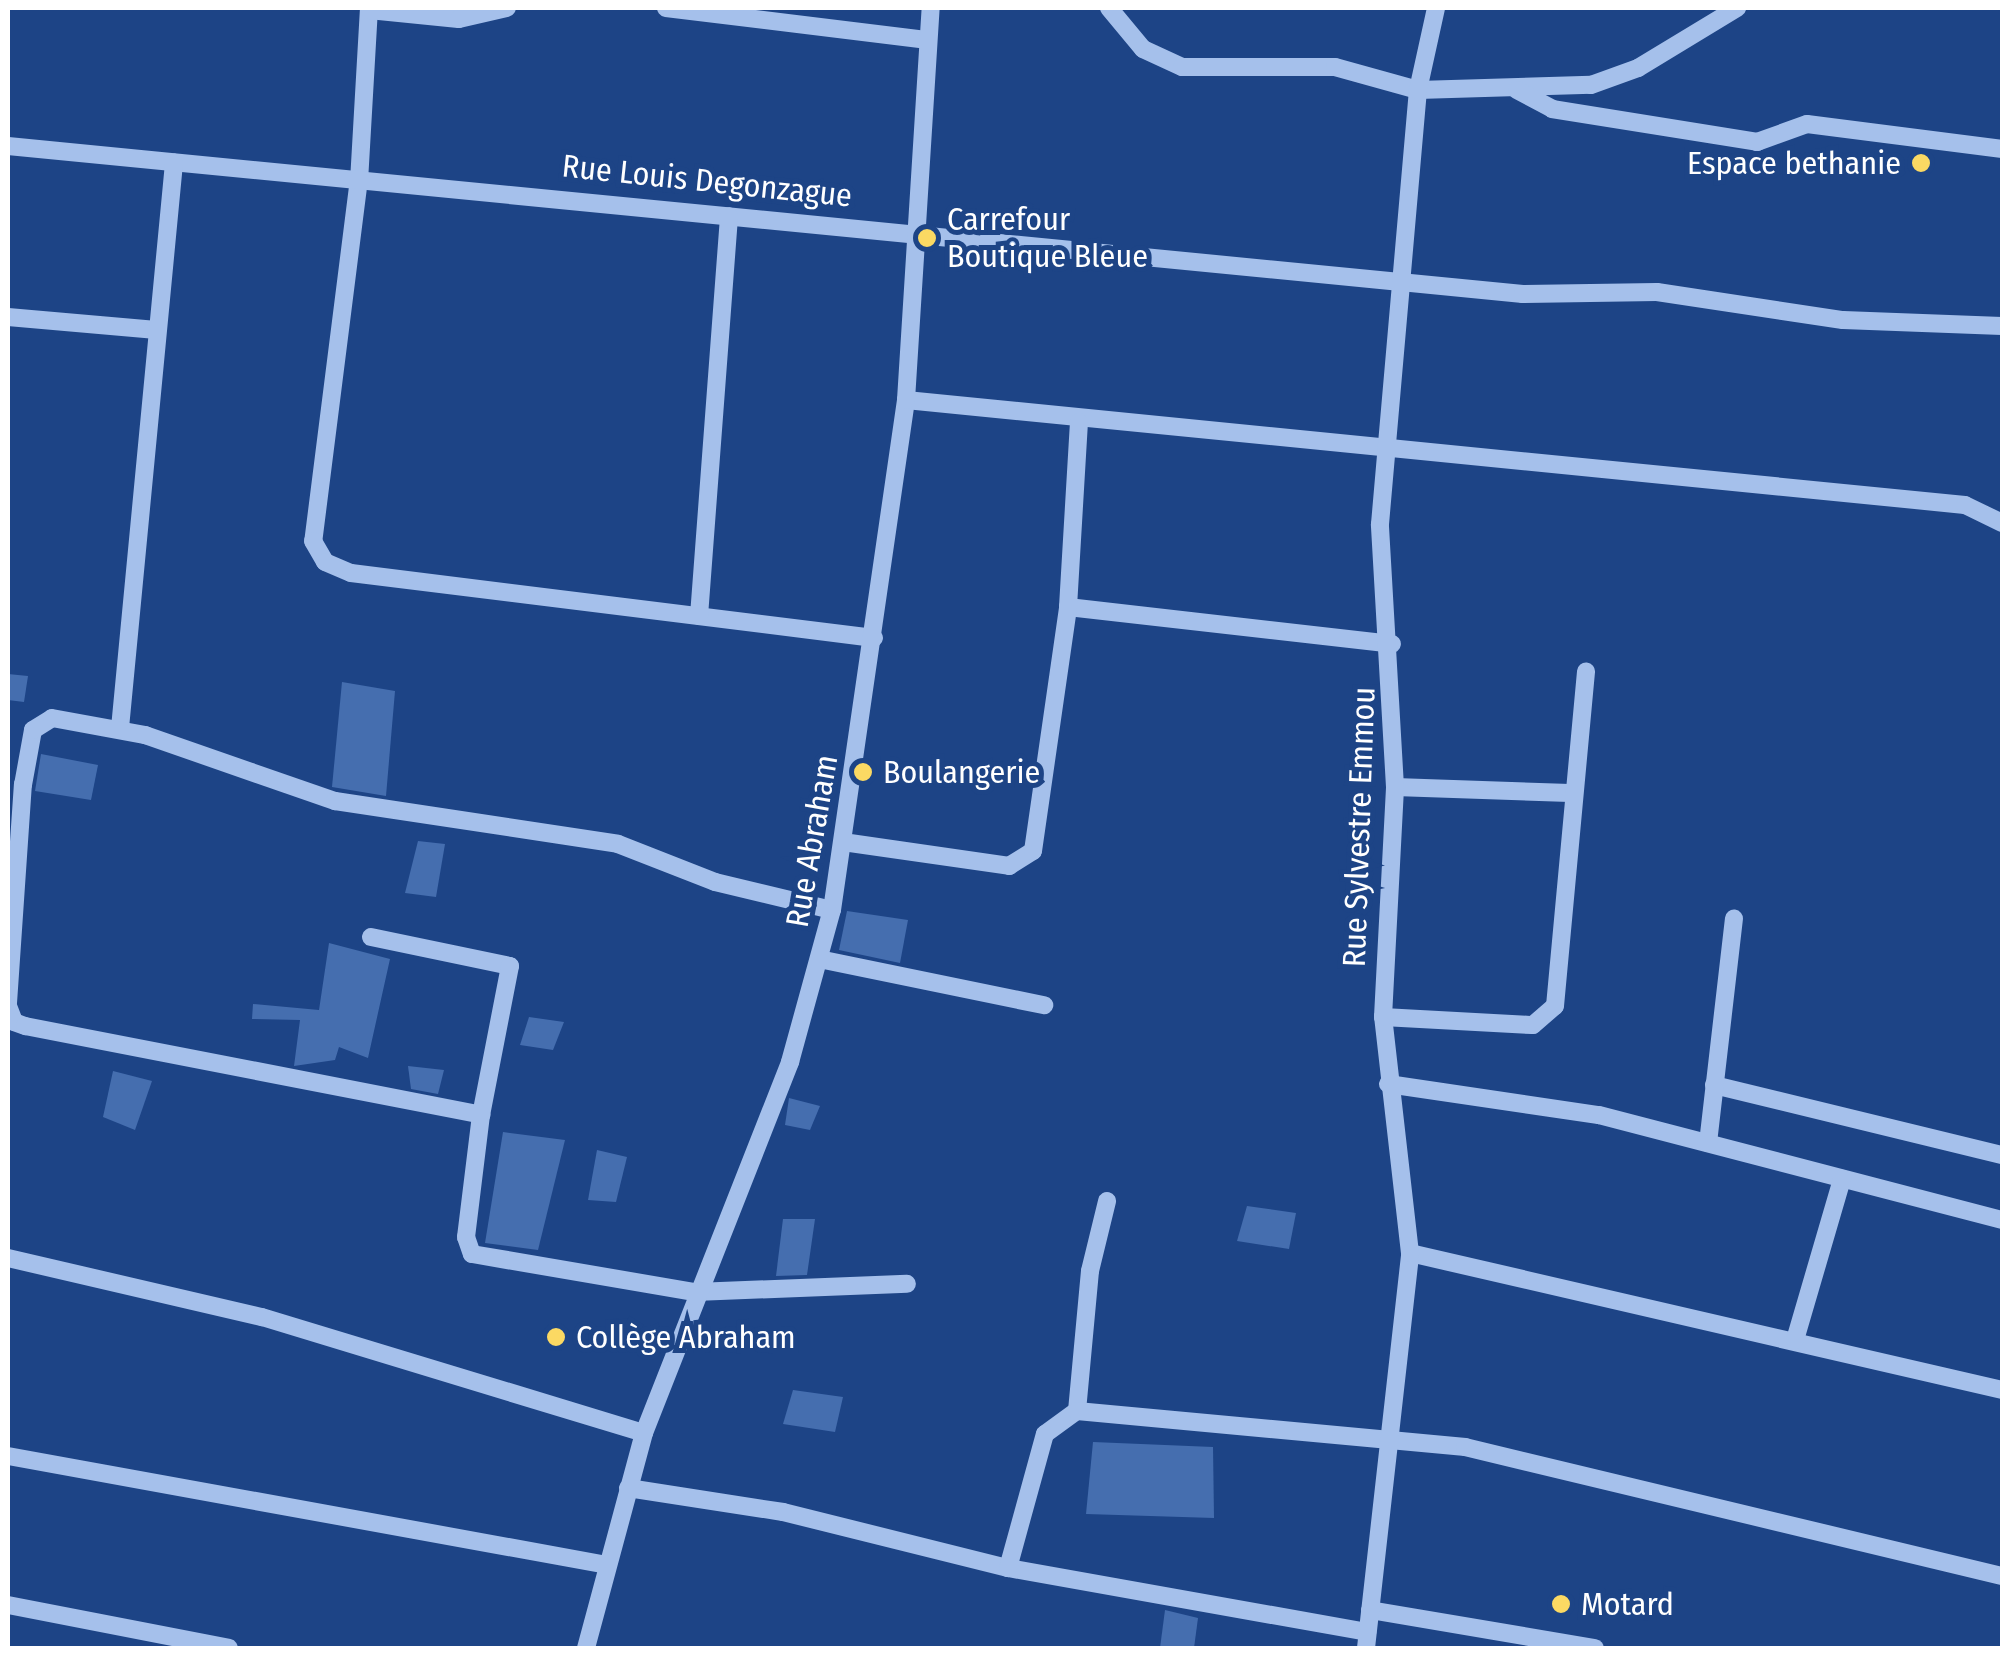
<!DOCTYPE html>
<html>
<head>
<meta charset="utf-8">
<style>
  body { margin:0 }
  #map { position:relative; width:2010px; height:1656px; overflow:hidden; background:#1d4486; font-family:"Fira Sans Condensed",sans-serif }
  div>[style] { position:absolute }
  .building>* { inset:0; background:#456eaf }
  .minor>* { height:18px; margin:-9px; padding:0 9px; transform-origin:9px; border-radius:9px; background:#a5c0eb }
  .dots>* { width:28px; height:28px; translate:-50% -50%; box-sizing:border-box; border:5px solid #1d4486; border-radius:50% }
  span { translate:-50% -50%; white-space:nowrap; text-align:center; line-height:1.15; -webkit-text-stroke:10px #1d4486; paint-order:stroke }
  .poi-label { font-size:32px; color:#fff }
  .right { translate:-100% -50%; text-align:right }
  .left { translate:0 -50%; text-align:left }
  .street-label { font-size:32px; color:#fff }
  .frame { position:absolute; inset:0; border:10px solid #fff; pointer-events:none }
</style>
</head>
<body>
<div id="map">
  <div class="building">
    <div style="clip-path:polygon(8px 674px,28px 676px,24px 702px,8px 700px)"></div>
    <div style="clip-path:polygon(342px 682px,395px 691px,386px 796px,332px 787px)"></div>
    <div style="clip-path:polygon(41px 754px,98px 765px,91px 800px,35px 791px)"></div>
    <div style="clip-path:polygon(418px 841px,445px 844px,436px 897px,405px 893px)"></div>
    <div style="clip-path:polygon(847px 911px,908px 920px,900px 963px,839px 950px)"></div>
    <div style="clip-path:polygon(329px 943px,390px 959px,368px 1058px,339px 1047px,335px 1060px,294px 1066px,300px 1020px,252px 1019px,253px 1004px,319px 1010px)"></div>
    <div style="clip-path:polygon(529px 1017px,564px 1022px,553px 1050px,520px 1045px)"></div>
    <div style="clip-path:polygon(408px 1066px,444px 1070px,438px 1094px,411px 1089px)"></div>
    <div style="clip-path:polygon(113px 1071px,152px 1081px,135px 1130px,103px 1117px)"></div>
    <div style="clip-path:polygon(789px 1098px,820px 1106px,810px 1130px,785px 1125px)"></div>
    <div style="clip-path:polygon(503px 1132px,565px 1140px,538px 1250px,485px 1243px)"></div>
    <div style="clip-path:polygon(597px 1150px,627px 1157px,616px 1202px,588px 1200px)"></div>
    <div style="clip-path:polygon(1247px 1206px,1296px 1213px,1289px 1249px,1237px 1241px)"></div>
    <div style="clip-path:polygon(783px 1219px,815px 1219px,807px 1275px,776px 1276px)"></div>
    <div style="clip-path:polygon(793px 1390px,843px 1397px,835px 1432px,783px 1424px)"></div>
    <div style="clip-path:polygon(1093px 1442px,1213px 1447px,1214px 1518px,1086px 1514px)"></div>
    <div style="clip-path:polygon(1165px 1610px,1198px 1618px,1194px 1648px,1160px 1648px)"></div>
  </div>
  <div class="minor">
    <div style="left:369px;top:8px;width:171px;rotate:93.3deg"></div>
    <div style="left:359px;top:179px;width:365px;rotate:97.2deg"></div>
    <div style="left:313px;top:541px;width:24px;rotate:60deg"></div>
    <div style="left:325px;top:562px;width:28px;rotate:23deg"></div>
    <div style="left:351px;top:573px;width:527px;rotate:7.08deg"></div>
    <div style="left:666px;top:8px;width:264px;rotate:7deg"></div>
    <div style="left:1109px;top:8px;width:53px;rotate:50.3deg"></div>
    <div style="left:1143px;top:49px;width:43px;rotate:24.8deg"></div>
    <div style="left:1182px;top:67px;width:153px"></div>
    <div style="left:1335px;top:67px;width:86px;rotate:15.5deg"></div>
    <div style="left:1418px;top:90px;width:173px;rotate:-1.7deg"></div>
    <div style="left:1591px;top:85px;width:50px;rotate:-19.9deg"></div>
    <div style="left:1638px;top:68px;width:116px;rotate:-31.2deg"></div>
    <div style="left:369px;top:10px;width:90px;rotate:5.7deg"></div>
    <div style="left:459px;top:19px;width:49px;rotate:-12.9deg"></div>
    <div style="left:1517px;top:90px;width:40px;rotate:28deg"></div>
    <div style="left:1552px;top:109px;width:208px;rotate:9.1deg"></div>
    <div style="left:1757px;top:142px;width:53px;rotate:-19.8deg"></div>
    <div style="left:1807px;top:124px;width:197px;rotate:7.3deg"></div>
    <div style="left:8px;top:146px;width:1522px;rotate:5.58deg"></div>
    <div style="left:1523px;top:294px;width:134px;rotate:-0.9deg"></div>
    <div style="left:1657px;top:292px;width:188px;rotate:8.6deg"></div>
    <div style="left:1843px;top:320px;width:159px;rotate:2.2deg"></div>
    <div style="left:8px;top:317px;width:149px;rotate:5deg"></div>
    <div style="left:906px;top:400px;width:1064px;rotate:5.66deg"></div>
    <div style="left:1965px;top:505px;width:41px;rotate:25.9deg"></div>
    <div style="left:1068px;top:607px;width:326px;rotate:6.5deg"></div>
    <div style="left:699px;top:616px;width:401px;rotate:-85.7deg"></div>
    <div style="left:120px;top:728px;width:568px;rotate:-84.54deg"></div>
    <div style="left:1395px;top:787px;width:175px;rotate:2deg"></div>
    <div style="left:843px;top:842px;width:168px;rotate:8.2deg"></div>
    <div style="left:1009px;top:866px;width:28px;rotate:-32deg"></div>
    <div style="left:1033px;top:851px;width:246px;rotate:-81.8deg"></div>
    <div style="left:1068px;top:607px;width:185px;rotate:-86.6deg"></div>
    <div style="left:371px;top:937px;width:142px;rotate:11.8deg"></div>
    <div style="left:510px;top:966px;width:152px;rotate:101deg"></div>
    <div style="left:481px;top:1115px;width:123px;rotate:97deg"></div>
    <div style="left:466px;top:1237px;width:18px;rotate:71deg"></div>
    <div style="left:472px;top:1254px;width:226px;rotate:9.7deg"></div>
    <div style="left:695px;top:1292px;width:212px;rotate:-2.2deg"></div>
    <div style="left:819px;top:959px;width:230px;rotate:11.6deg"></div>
    <div style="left:8px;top:1003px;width:219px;rotate:-86.1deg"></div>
    <div style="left:23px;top:785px;width:56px;rotate:-79.7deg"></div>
    <div style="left:33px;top:730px;width:22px;rotate:-32deg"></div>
    <div style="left:52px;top:718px;width:95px;rotate:10.4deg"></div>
    <div style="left:145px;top:735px;width:201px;rotate:19.2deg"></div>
    <div style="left:335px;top:801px;width:286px;rotate:8.6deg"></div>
    <div style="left:618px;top:844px;width:104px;rotate:21.4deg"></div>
    <div style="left:715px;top:882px;width:120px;rotate:13.5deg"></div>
    <div style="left:8px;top:1006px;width:17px;rotate:69deg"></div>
    <div style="left:14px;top:1022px;width:12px;rotate:20deg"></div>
    <div style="left:25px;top:1026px;width:465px;rotate:11deg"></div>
    <div style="left:1383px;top:1017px;width:150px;rotate:3.1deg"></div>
    <div style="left:1533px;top:1025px;width:29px;rotate:-41deg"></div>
    <div style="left:1555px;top:1006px;width:336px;rotate:-84.7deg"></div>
    <div style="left:1388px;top:1084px;width:213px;rotate:8.4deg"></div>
    <div style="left:1599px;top:1115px;width:416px;rotate:14.6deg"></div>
    <div style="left:1714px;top:1085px;width:296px;rotate:13.7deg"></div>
    <div style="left:1708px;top:1143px;width:226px;rotate:-83.4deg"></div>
    <div style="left:1410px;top:1253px;width:608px;rotate:13.03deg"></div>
    <div style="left:8px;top:1258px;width:261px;rotate:13.1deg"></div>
    <div style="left:262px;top:1317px;width:399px;rotate:16.9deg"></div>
    <div style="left:1795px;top:1340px;width:168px;rotate:-73.7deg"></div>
    <div style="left:1077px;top:1411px;width:141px;rotate:-84.7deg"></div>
    <div style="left:1090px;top:1271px;width:72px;rotate:-76.3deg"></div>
    <div style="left:8px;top:1456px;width:609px;rotate:10.31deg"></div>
    <div style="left:628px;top:1488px;width:157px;rotate:8.8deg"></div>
    <div style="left:783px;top:1512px;width:232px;rotate:14deg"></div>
    <div style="left:1008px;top:1568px;width:365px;rotate:10.1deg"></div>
    <div style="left:1008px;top:1568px;width:139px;rotate:-74.6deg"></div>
    <div style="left:1045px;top:1434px;width:39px;rotate:-36deg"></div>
    <div style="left:1077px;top:1411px;width:390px;rotate:5.3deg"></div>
    <div style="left:1465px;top:1447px;width:552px;rotate:13.51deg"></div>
    <div style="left:8px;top:1605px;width:225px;rotate:11deg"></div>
    <div style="left:1370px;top:1610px;width:228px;rotate:9.6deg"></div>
    <div style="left:586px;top:1648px;width:223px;rotate:-74.9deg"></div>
    <div style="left:644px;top:1433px;width:399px;rotate:-68.5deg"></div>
    <div style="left:790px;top:1062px;width:158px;rotate:-74.6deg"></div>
    <div style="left:832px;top:910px;width:515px;rotate:-81.74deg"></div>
    <div style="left:906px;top:400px;width:393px;rotate:-86.4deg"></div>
    <div style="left:1366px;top:1648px;width:397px;rotate:-83.6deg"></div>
    <div style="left:1410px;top:1253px;width:238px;rotate:-96.5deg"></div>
    <div style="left:1383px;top:1017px;width:230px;rotate:-87deg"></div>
    <div style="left:1395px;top:787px;width:263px;rotate:-93.3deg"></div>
    <div style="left:1380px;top:524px;width:436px;rotate:-85deg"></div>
    <div style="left:1418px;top:90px;width:84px;rotate:-77.6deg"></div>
  </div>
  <div class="dots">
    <div style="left:1921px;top:163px;background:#fbd963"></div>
    <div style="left:927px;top:238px;background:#fbd963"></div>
    <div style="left:863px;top:772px;background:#fbd963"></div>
    <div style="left:556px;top:1337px;background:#fbd963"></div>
    <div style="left:1561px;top:1604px;background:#fbd963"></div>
  </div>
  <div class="poi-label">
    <span class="right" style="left:1901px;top:163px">Espace bethanie</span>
    <span class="left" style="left:947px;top:238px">Carrefour<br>Boutique Bleue</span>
    <span class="left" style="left:883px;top:772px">Boulangerie</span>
    <span class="left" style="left:576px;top:1337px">Collège Abraham</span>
    <span class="left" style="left:1581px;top:1604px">Motard</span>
  </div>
  <div class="street-label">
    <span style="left:707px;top:181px;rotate:6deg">Rue Louis Degonzague</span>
    <span style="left:1359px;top:827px;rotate:-88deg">Rue Sylvestre Emmou</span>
    <span style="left:812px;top:841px;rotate:-80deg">Rue Abraham</span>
  </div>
  <div class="frame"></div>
</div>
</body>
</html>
